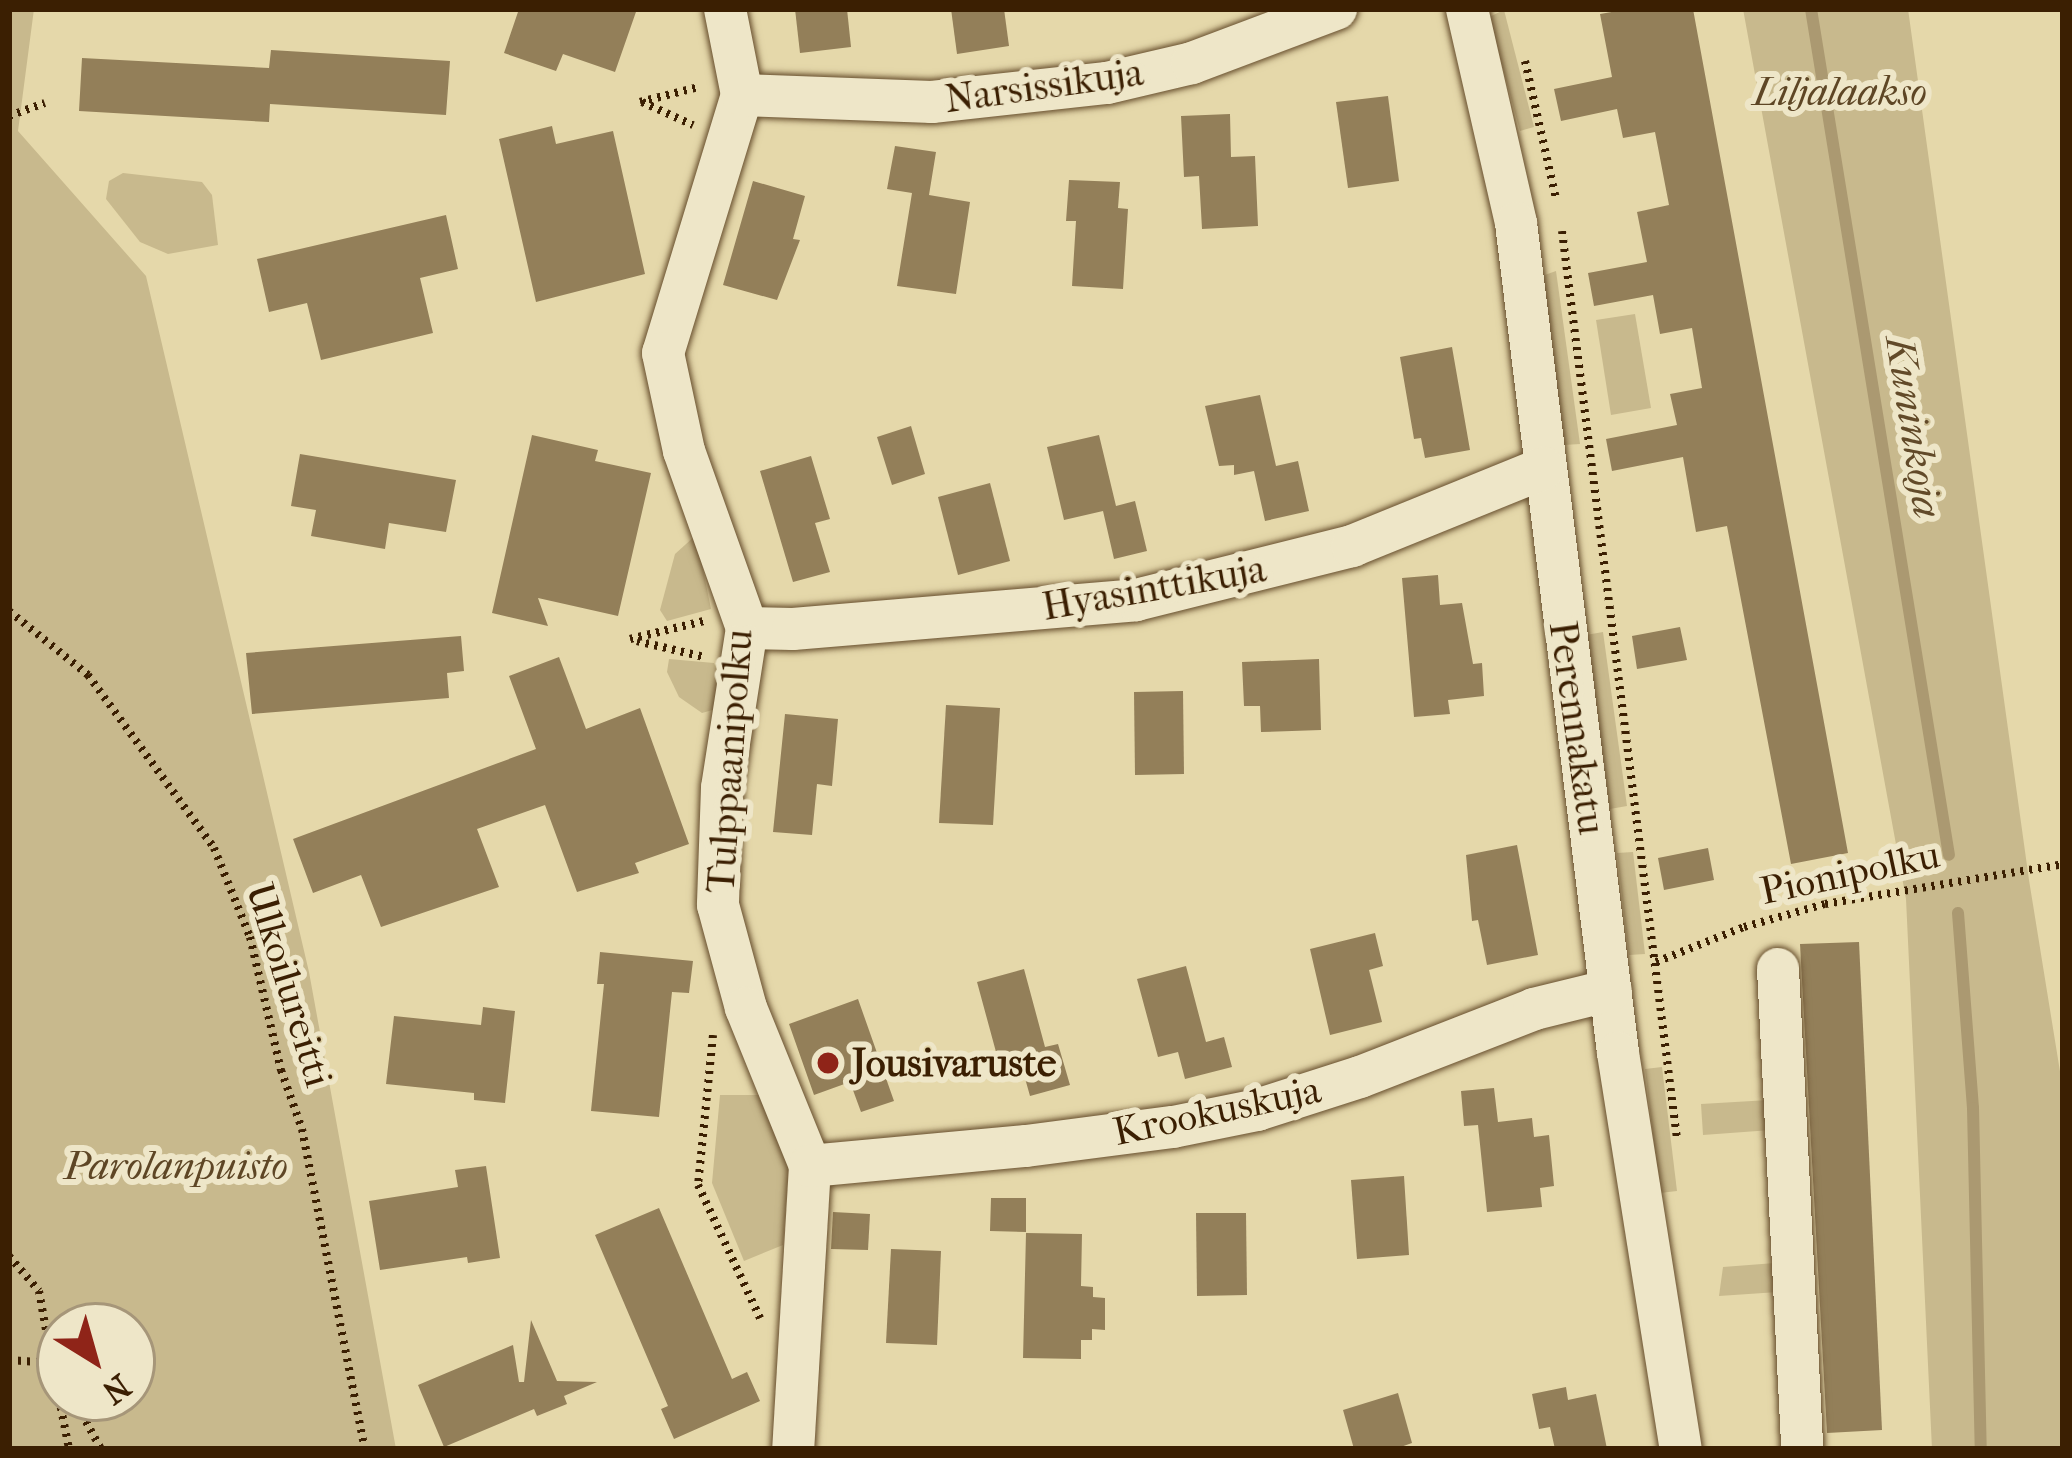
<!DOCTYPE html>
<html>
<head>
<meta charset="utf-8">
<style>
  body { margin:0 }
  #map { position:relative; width:2072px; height:1458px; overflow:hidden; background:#e5d8aa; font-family:"IM FELL French Canon",serif }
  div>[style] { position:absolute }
  .green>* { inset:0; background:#c8b98d }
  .stream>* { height:12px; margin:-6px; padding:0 6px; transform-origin:6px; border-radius:6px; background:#ab9971 }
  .building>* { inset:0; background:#937f59 }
  .path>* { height:8px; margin-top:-4px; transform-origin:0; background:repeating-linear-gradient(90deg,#3b1f02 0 3px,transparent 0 9px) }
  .roads { filter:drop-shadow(0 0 3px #664d2c) drop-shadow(0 0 3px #664d2c) }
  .minor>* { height:42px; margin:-21px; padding:0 21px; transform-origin:21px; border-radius:21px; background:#eee6c8 }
  .dots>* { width:33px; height:33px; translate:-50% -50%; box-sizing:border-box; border:6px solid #eee6c8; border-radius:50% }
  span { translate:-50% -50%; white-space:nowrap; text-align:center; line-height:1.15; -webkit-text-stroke:12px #eee6c8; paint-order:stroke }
  .street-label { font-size:39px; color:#3b1f02 }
  .park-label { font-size:39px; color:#5e4625; font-style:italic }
  .poi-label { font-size:39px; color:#3b1f02; font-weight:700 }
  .left { translate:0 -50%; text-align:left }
  .water-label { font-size:42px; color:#624a29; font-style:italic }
  .frame { position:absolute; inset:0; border:12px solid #3b1f02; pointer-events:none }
  .north { position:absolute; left:36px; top:1302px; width:120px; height:120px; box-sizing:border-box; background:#eee6c8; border:3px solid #a69679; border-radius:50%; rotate:143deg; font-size:33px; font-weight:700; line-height:48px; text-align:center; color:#3b1f02 }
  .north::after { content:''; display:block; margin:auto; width:42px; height:54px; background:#8f2418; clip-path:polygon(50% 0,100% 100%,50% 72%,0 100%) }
</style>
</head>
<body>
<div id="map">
  <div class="green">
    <div style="clip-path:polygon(evenodd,9px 9px,34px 9px,18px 131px,146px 276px,309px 972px,396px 1449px,9px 1449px,9px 9px,60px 1326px,132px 1326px,132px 1398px,60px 1398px,60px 1326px)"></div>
    <div style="clip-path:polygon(1743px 9px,1908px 9px,2029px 880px,2063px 1090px,2063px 1449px,1932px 1449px,1906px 899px)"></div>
    <div style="clip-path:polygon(1504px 10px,1534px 127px,1520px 131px,1489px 17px)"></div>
    <div style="clip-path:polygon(123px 173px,202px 182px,212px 195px,218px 245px,168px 254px,140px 242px,106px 199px,109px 181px)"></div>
    <div style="clip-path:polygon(1556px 271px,1580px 444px,1564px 445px,1542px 276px)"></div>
    <div style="clip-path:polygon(1635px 314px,1651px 408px,1611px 415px,1596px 320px)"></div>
    <div style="clip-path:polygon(696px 535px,711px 609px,667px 621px,660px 610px,675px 554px)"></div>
    <div style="clip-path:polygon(1603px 632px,1627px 806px,1610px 809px,1586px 635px)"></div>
    <div style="clip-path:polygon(669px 659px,714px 663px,720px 679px,716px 709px,702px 713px,679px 697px,667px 672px)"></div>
    <div style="clip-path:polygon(1633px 852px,1645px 954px,1629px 955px,1617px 853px)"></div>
    <div style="clip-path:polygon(1662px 1067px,1677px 1191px,1660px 1193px,1645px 1069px)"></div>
    <div style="clip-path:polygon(720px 1095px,761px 1095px,789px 1165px,783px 1245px,744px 1261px,712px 1183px)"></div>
    <div style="clip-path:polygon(1769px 1100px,1771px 1130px,1703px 1135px,1701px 1104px)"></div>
    <div style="clip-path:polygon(1775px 1263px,1778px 1292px,1719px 1296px,1723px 1267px)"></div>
  </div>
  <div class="stream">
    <div style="left:1811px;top:9px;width:857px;rotate:80.74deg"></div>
    <div style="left:1958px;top:913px;width:196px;rotate:85.6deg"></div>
    <div style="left:1973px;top:1108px;width:341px;rotate:88.7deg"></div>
  </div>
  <div class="building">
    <div style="clip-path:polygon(519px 9px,637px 9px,615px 72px,563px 54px,556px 71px,504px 53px)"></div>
    <div style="clip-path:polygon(795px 9px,847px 9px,851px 47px,800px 53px)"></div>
    <div style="clip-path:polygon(951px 9px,1004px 9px,1009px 46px,957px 54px)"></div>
    <div style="clip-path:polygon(1629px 9px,1693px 9px,1848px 853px,1791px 864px,1727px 526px,1696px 532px,1683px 457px,1612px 471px,1606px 439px,1677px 425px,1670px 394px,1702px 388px,1692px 328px,1660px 334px,1653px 295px,1594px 306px,1588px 273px,1647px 262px,1637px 212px,1669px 205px,1655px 132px,1623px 138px,1617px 109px,1561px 121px,1554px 89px,1612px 77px,1600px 14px)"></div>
    <div style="clip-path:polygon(271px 50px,450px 61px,446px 115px,270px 104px,269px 122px,79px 111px,82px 58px,269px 68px)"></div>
    <div style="clip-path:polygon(1388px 96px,1399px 181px,1348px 188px,1336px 102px)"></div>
    <div style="clip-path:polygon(1230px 114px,1231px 157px,1255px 156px,1258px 226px,1202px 229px,1199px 176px,1184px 177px,1181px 116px)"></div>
    <div style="clip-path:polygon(552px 126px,556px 144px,613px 131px,645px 274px,536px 302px,499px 139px)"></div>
    <div style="clip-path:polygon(895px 146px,936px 152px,929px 195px,970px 202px,956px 294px,897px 286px,912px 193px,887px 189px)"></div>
    <div style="clip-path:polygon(1069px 180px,1120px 182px,1118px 208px,1128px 209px,1123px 289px,1072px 286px,1076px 221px,1066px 221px)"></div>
    <div style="clip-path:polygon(753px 181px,805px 196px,793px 239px,800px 240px,777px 300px,723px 285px)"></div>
    <div style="clip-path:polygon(446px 215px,458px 269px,420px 278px,433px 333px,321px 360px,307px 303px,269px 312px,257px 259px)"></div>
    <div style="clip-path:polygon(1452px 347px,1470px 450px,1425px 458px,1421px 438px,1414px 439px,1400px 357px)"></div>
    <div style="clip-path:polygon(1260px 395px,1276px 466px,1298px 461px,1309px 511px,1265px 521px,1254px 471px,1234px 475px,1234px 465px,1219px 466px,1205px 406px)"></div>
    <div style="clip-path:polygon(911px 426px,925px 474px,892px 485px,877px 437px)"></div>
    <div style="clip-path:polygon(532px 435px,598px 450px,595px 461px,651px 473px,618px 616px,538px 598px,548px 626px,492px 613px)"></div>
    <div style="clip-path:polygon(1099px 435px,1116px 506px,1135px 501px,1147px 551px,1114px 559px,1103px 511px,1064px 520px,1047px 447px)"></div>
    <div style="clip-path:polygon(300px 454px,456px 480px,446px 532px,389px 523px,385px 549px,311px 536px,316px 510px,291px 506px)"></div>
    <div style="clip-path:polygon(811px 456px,830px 519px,815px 523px,830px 572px,793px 582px,760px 471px)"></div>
    <div style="clip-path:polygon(990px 483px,1010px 561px,958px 575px,938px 497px)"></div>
    <div style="clip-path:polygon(1438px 575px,1440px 605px,1462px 603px,1473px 664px,1482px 663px,1484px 696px,1448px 700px,1450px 714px,1414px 717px,1402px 578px)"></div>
    <div style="clip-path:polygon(1680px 627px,1687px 660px,1637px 669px,1632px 636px)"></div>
    <div style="clip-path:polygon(461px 636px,464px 671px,447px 673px,449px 698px,252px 714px,246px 653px)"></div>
    <div style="clip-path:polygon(559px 657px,586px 729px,640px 708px,689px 844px,635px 863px,639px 873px,577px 892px,545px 805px,477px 829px,499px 887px,381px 927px,361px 875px,313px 893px,293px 839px,536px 749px,509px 676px)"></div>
    <div style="clip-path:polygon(1319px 659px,1321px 730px,1261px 732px,1260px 706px,1244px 706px,1242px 662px)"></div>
    <div style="clip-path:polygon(1183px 691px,1184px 774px,1135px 775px,1134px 692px)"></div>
    <div style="clip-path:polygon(946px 705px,1000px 708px,993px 825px,939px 823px)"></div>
    <div style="clip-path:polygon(785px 714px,838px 719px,832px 786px,817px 784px,812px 835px,773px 832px)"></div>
    <div style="clip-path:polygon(1517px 845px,1538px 955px,1487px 965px,1478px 920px,1472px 921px,1466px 855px)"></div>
    <div style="clip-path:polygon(1708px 848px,1714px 880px,1664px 890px,1658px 858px)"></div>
    <div style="clip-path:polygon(1375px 933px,1383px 966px,1369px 970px,1382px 1022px,1330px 1035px,1310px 949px)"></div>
    <div style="clip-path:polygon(1859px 942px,1882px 1430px,1827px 1433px,1800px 944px)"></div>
    <div style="clip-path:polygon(600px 952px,693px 961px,689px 993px,672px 992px,659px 1117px,591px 1111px,604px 984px,597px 984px)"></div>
    <div style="clip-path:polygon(1186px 966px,1206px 1042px,1224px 1037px,1232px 1067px,1185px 1079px,1178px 1052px,1158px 1057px,1137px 979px)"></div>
    <div style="clip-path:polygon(1024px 969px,1045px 1047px,1058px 1044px,1070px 1085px,1030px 1096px,1019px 1057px,999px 1063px,977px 982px)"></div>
    <div style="clip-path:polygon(858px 999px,894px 1101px,861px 1112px,850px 1082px,814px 1095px,789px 1024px)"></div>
    <div style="clip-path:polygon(483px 1007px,515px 1011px,505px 1103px,474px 1100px,474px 1093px,386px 1084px,394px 1016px,481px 1025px)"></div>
    <div style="clip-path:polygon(1494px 1088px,1498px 1122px,1532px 1118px,1534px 1137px,1549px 1135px,1554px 1186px,1540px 1188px,1542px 1207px,1487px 1212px,1478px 1125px,1464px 1126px,1461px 1091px)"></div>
    <div style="clip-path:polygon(486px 1166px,500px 1258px,468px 1263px,467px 1257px,380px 1270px,369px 1201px,458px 1187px,455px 1170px)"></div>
    <div style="clip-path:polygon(1404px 1176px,1409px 1255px,1357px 1259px,1351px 1180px)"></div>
    <div style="clip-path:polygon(991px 1198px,1026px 1198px,1026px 1232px,990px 1231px)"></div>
    <div style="clip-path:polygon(659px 1208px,732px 1379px,747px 1372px,760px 1401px,674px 1439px,661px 1409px,668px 1406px,595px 1235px)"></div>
    <div style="clip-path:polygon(833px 1212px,870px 1214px,868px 1250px,831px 1249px)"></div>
    <div style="clip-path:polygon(1196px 1213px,1246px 1213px,1247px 1295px,1197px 1296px)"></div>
    <div style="clip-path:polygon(1026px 1233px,1082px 1234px,1081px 1286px,1093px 1287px,1093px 1297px,1105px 1298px,1105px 1330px,1092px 1329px,1092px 1340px,1081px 1340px,1081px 1359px,1023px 1358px)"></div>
    <div style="clip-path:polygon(891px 1249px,941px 1251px,937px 1345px,886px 1343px)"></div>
    <div style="clip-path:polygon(531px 1320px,557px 1381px,597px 1382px,564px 1396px,567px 1404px,537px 1416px,534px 1409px,444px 1447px,418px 1385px,513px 1345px,519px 1382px,524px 1382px)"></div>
    <div style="clip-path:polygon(1566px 1387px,1568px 1400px,1596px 1394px,1607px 1449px,1555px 1449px,1550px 1427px,1539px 1429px,1532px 1394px)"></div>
    <div style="clip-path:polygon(1398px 1393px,1412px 1443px,1395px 1449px,1354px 1449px,1343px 1410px)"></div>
  </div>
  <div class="path">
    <div style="left:1525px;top:61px;width:141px;rotate:77.3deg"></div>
    <div style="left:640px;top:102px;width:61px;rotate:-14.3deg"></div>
    <div style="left:642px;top:102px;width:56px;rotate:24.3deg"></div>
    <div style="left:9px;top:116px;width:38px;rotate:-20deg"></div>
    <div style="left:1562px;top:231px;width:915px;rotate:82.78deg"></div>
    <div style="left:9px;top:611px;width:102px;rotate:39deg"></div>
    <div style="left:88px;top:675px;width:214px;rotate:53.9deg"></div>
    <div style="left:214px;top:848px;width:96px;rotate:68deg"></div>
    <div style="left:250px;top:937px;width:137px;rotate:76.9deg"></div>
    <div style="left:281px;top:1070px;width:63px;rotate:70.4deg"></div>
    <div style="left:302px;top:1129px;width:326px;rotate:78.9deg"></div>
    <div style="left:630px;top:639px;width:76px;rotate:-13.7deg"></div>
    <div style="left:637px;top:641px;width:69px;rotate:13.4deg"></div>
    <div style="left:1656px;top:962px;width:95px;rotate:-21.7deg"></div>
    <div style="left:1744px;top:927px;width:84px;rotate:-15.9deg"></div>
    <div style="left:1825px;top:904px;width:241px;rotate:-9.5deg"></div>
    <div style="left:713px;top:1035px;width:151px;rotate:95.7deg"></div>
    <div style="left:698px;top:1185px;width:147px;rotate:65deg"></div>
    <div style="left:9px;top:1256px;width:46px;rotate:49.4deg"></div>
    <div style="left:39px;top:1291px;width:73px;rotate:79.8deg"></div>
    <div style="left:52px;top:1363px;width:16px;rotate:60deg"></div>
    <div style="left:9px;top:1360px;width:43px;rotate:4deg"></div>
    <div style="left:52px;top:1363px;width:88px;rotate:78.8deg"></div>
    <div style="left:73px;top:1398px;width:58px;rotate:61.2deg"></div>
  </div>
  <div class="roads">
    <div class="minor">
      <div style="left:725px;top:9px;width:88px;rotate:78.8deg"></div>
      <div style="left:742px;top:95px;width:270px;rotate:107deg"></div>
      <div style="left:663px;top:353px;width:100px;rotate:77.9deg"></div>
      <div style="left:684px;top:451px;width:188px;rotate:70.4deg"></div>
      <div style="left:747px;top:628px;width:162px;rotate:98.9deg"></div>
      <div style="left:722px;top:788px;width:117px;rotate:92deg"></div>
      <div style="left:718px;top:905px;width:107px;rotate:74.8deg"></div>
      <div style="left:746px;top:1008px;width:170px;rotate:67.9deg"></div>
      <div style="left:810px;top:1166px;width:284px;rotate:93.4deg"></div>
      <div style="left:1467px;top:9px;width:220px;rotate:77.1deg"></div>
      <div style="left:1516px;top:223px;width:836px;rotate:82.99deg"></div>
      <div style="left:1618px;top:1053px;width:401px;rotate:81deg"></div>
      <div style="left:742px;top:95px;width:190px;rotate:2.1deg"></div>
      <div style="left:932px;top:102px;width:176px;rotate:-6.2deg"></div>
      <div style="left:1107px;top:83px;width:87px;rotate:-13.2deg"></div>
      <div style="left:1192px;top:63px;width:154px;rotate:-20.6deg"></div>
      <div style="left:747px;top:628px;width:46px;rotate:1.2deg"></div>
      <div style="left:793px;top:629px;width:344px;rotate:-4.8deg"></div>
      <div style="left:1136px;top:600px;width:223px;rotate:-14deg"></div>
      <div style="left:1352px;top:546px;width:207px;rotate:-22.1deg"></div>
      <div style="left:1778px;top:969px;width:481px;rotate:87.1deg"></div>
      <div style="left:810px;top:1166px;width:217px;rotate:-5.3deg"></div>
      <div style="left:1026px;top:1146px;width:148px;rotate:-7.4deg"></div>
      <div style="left:1173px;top:1127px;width:86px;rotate:-11.4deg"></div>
      <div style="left:1257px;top:1110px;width:108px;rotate:-17.8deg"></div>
      <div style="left:1360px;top:1077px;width:187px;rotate:-21.3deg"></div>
      <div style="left:1534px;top:1009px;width:79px;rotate:-13.9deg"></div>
    </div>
  </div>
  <div class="dots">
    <div style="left:828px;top:1063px;background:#8f2418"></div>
  </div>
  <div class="street-label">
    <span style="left:1044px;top:86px;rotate:-8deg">Narsissikuja</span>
    <span style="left:1154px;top:588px;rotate:-10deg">Hyasinttikuja</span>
    <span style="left:1577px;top:728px;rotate:82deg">Perennakatu</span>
    <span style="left:730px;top:761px;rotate:-86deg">Tulppaanipolku</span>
    <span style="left:1850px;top:873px;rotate:-12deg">Pionipolku</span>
    <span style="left:289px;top:985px;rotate:73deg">Ulkoilureitti</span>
    <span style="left:1217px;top:1111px;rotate:-12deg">Krookuskuja</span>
  </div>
  <div class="park-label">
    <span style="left:1840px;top:92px">Liljalaakso</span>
    <span style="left:176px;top:1166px">Parolanpuisto</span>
  </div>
  <div class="poi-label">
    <span class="left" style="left:852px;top:1063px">Jousivaruste</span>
  </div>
  <div class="water-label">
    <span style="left:1913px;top:427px;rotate:81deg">Kuninkoja</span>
  </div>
  <div class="frame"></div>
  <div class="north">N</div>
</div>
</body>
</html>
